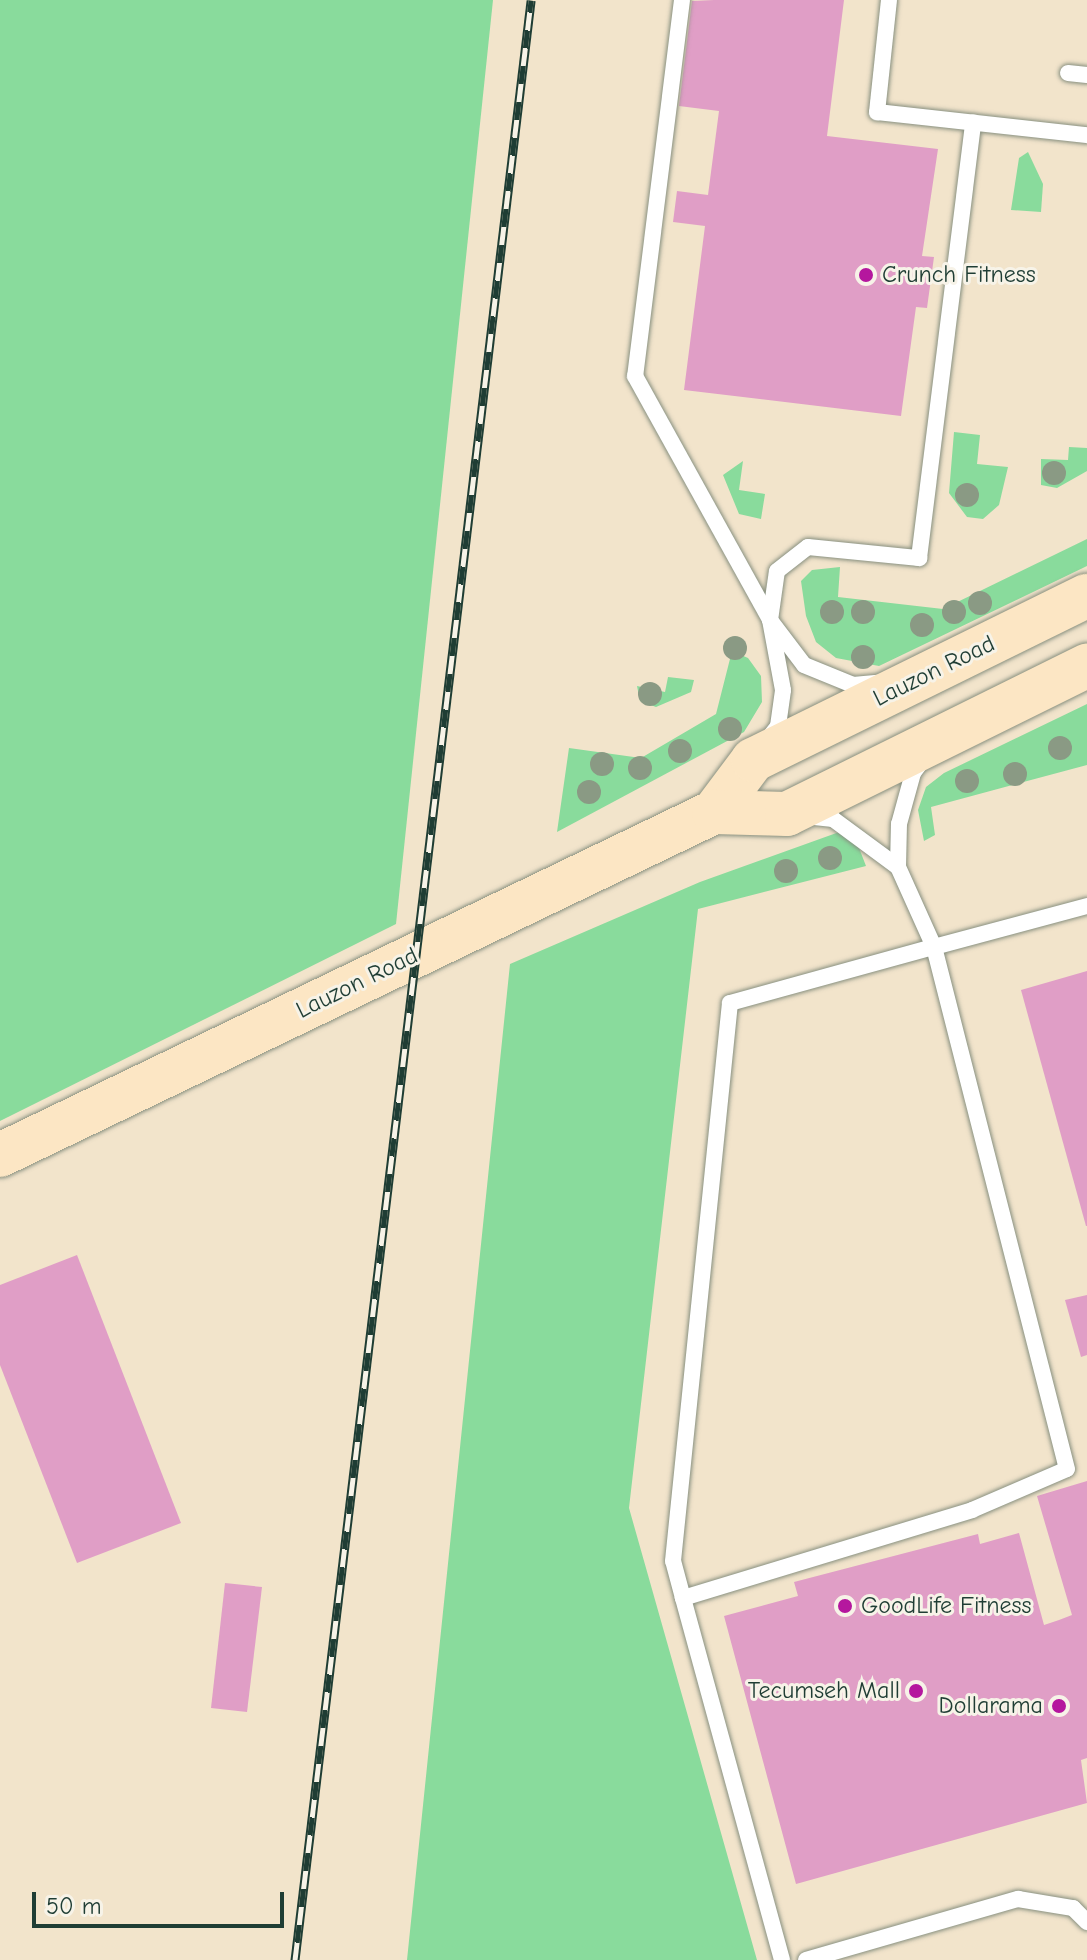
<!DOCTYPE html>
<html>
<head>
<meta charset="utf-8">
<style>
  body { margin:0 }
  #map { position:relative; width:1087px; height:1960px; overflow:hidden; background:#f2e4cb; font-family:"Comic Neue",sans-serif }
  div>[style] { position:absolute }
  .green>* { inset:0; background:#89db9c }
  .building>* { inset:0; background:#e09ec6 }
  .roads { filter:drop-shadow(0 0 2px #889080) drop-shadow(0 0 2px #889080) }
  .lane>* { height:16px; margin:-8px; padding:0 8px; transform-origin:8px; border-radius:8px; background:#fff }
  .secondary>* { height:44px; margin:-22px; padding:0 22px; transform-origin:22px; border-radius:22px; background:#fce6c4 }
  .rail>* { height:9px; margin-top:-4.5px; transform-origin:0; background:repeating-linear-gradient(90deg,#f7f3e8 0 18px,#1f3d34 0 36px); box-sizing:border-box; border-block:2px solid #1f3d34 }
  .trees>* { width:24px; height:24px; margin:-12px; border-radius:50%; background:#8a9a84 }
  .dots>* { width:22px; height:22px; translate:-50% -50%; box-sizing:border-box; border:4px solid #f7f3e8; border-radius:50% }
  span { translate:-50% -50%; white-space:nowrap; text-align:center; line-height:1.15; -webkit-text-stroke:6px #f7f3e8; paint-order:stroke }
  .poi-label { font-size:24px; color:#1f3d34 }
  .left { translate:0 -50%; text-align:left }
  .right { translate:-100% -50%; text-align:right }
  .street-label { font-size:24px; color:#1f3d34 }
  .scale { position:absolute; left:32px; top:1892px; width:252px; height:36px; box-sizing:border-box; border:4px solid #1f3d34; border-top:0; padding-left:10px; font-size:24px; line-height:28px; white-space:nowrap; color:#1f3d34; -webkit-text-stroke:6px #f7f3e8; paint-order:stroke }
</style>
</head>
<body>
<div id="map">
  <div class="green">
    <div style="clip-path:polygon(0 0,493px 0,396px 924px,0 1121px)"></div>
    <div style="clip-path:polygon(1028px 152px,1043px 184px,1041px 212px,1011px 210px,1019px 158px)"></div>
    <div style="clip-path:polygon(954px 432px,980px 435px,977px 464px,1008px 467px,999px 505px,983px 519px,967px 517px,949px 493px)"></div>
    <div style="clip-path:polygon(1069px 447px,1087px 448px,1087px 471px,1057px 488px,1041px 485px,1041px 459px,1068px 460px)"></div>
    <div style="clip-path:polygon(743px 461px,739px 490px,765px 494px,761px 519px,739px 514px,723px 475px)"></div>
    <div style="clip-path:polygon(1087px 539px,1087px 566px,879px 666px,836px 658px,816px 642px,806px 616px,801px 581px,812px 570px,840px 567px,838px 597px,943px 609px)"></div>
    <div style="clip-path:polygon(732px 651px,748px 658px,761px 676px,762px 702px,744px 732px,557px 832px,569px 748px,641px 758px,716px 714px)"></div>
    <div style="clip-path:polygon(668px 677px,694px 680px,691px 692px,656px 707px,640px 701px,637px 686px,665px 692px)"></div>
    <div style="clip-path:polygon(1087px 704px,1087px 765px,931px 807px,935px 835px,924px 841px,918px 810px,926px 787px,944px 773px)"></div>
    <div style="clip-path:polygon(842px 831px,856px 840px,866px 866px,698px 909px,629px 1508px,757px 1960px,407px 1960px,510px 964px,700px 882px)"></div>
  </div>
  <div class="building">
    <div style="clip-path:polygon(714px 0,844px 0,827px 136px,938px 149px,922px 256px,934px 257px,927px 308px,916px 307px,901px 416px,684px 390px,705px 226px,673px 222px,677px 191px,708px 195px,719px 111px,679px 106px,692px 1px)"></div>
    <div style="clip-path:polygon(1087px 971px,1087px 1226px,1086px 1226px,1021px 990px)"></div>
    <div style="clip-path:polygon(77px 1255px,181px 1523px,77px 1563px,0 1365px,0 1285px)"></div>
    <div style="clip-path:polygon(1087px 1295px,1087px 1355px,1081px 1357px,1065px 1300px)"></div>
    <div style="clip-path:polygon(1087px 1481px,1087px 1758px,1081px 1760px,1087px 1803px,796px 1884px,724px 1616px,798px 1596px,794px 1582px,978px 1534px,980px 1544px,1019px 1533px,1044px 1625px,1059px 1620px,1072px 1615px,1037px 1496px)"></div>
    <div style="clip-path:polygon(225px 1583px,262px 1587px,247px 1712px,211px 1708px)"></div>
  </div>
  <div class="roads">
    <div class="lane">
      <div style="left:682px;top:0;width:379px;rotate:97.1deg"></div>
      <div style="left:635px;top:376px;width:279px;rotate:61deg"></div>
      <div style="left:770px;top:620px;width:56px;rotate:52.9deg"></div>
      <div style="left:804px;top:665px;width:53px;rotate:22.2deg"></div>
      <div style="left:853px;top:685px;width:25px;rotate:-5deg"></div>
      <div style="left:889px;top:0;width:113px;rotate:96.1deg"></div>
      <div style="left:877px;top:112px;width:211px;rotate:6.3deg"></div>
      <div style="left:1068px;top:73px;width:19px;rotate:6deg"></div>
      <div style="left:768px;top:739px;width:16px;rotate:-52deg"></div>
      <div style="left:778px;top:726px;width:36px;rotate:-82deg"></div>
      <div style="left:783px;top:690px;width:71px;rotate:-100.5deg"></div>
      <div style="left:770px;top:620px;width:49px;rotate:-81.9deg"></div>
      <div style="left:777px;top:571px;width:39px;rotate:-38deg"></div>
      <div style="left:808px;top:547px;width:112px;rotate:5.7deg"></div>
      <div style="left:919px;top:558px;width:439px;rotate:-82.9deg"></div>
      <div style="left:898px;top:867px;width:43px;rotate:-88.7deg"></div>
      <div style="left:899px;top:824px;width:53px;rotate:-74.6deg"></div>
      <div style="left:913px;top:773px;width:15px;rotate:-53deg"></div>
      <div style="left:683px;top:1598px;width:38px;rotate:-105deg"></div>
      <div style="left:673px;top:1561px;width:561px;rotate:-84.17deg"></div>
      <div style="left:730px;top:1003px;width:212px;rotate:-15.4deg"></div>
      <div style="left:934px;top:947px;width:88px;rotate:-114.2deg"></div>
      <div style="left:898px;top:867px;width:81px;rotate:-143.6deg"></div>
      <div style="left:833px;top:819px;width:28px;rotate:-174deg"></div>
      <div style="left:782px;top:1960px;width:375px;rotate:-105.3deg"></div>
      <div style="left:683px;top:1598px;width:302px;rotate:-16.9deg"></div>
      <div style="left:972px;top:1510px;width:103px;rotate:-23.3deg"></div>
      <div style="left:1067px;top:1469px;width:539px;rotate:-104.29deg"></div>
      <div style="left:934px;top:947px;width:158px;rotate:-15deg"></div>
      <div style="left:806px;top:1960px;width:221px;rotate:-16.1deg"></div>
      <div style="left:1018px;top:1899px;width:56px;rotate:9.3deg"></div>
      <div style="left:1073px;top:1908px;width:20px;rotate:45deg"></div>
    </div>
    <div class="secondary">
      <div style="left:714px;top:812px;width:65px;rotate:-53.1deg"></div>
      <div style="left:753px;top:760px;width:372px;rotate:-26.2deg"></div>
      <div style="left:0;top:1155px;width:792px;rotate:-25.66deg"></div>
      <div style="left:714px;top:812px;width:73px;rotate:1.6deg"></div>
      <div style="left:787px;top:814px;width:335px;rotate:-26.3deg"></div>
    </div>
  </div>
  <div class="rail">
    <div style="left:295px;top:1960px;width:1974px;rotate:-83.13deg"></div>
  </div>
  <div class="trees">
    <div style="left:1054px;top:473px"></div>
    <div style="left:967px;top:495px"></div>
    <div style="left:980px;top:603px"></div>
    <div style="left:832px;top:612px"></div>
    <div style="left:863px;top:612px"></div>
    <div style="left:954px;top:612px"></div>
    <div style="left:922px;top:625px"></div>
    <div style="left:735px;top:648px"></div>
    <div style="left:863px;top:657px"></div>
    <div style="left:650px;top:694px"></div>
    <div style="left:730px;top:729px"></div>
    <div style="left:1060px;top:748px"></div>
    <div style="left:680px;top:751px"></div>
    <div style="left:602px;top:764px"></div>
    <div style="left:640px;top:768px"></div>
    <div style="left:1015px;top:774px"></div>
    <div style="left:967px;top:781px"></div>
    <div style="left:589px;top:792px"></div>
    <div style="left:830px;top:858px"></div>
    <div style="left:786px;top:871px"></div>
  </div>
  <div class="dots">
    <div style="left:866px;top:275px;background:#b5179e"></div>
    <div style="left:845px;top:1606px;background:#b5179e"></div>
    <div style="left:916px;top:1691px;background:#b5179e"></div>
    <div style="left:1059px;top:1706px;background:#b5179e"></div>
  </div>
  <div class="poi-label">
    <span class="left" style="left:882px;top:275px">Crunch Fitness</span>
    <span class="left" style="left:861px;top:1606px">GoodLife Fitness</span>
    <span class="right" style="left:900px;top:1691px">Tecumseh Mall</span>
    <span class="right" style="left:1043px;top:1706px">Dollarama</span>
  </div>
  <div class="street-label">
    <span style="left:934px;top:671px;rotate:-26deg">Lauzon Road</span>
    <span style="left:357px;top:983px;rotate:-26deg">Lauzon Road</span>
  </div>
  <div class="scale">50 m</div>
</div>
</body>
</html>
